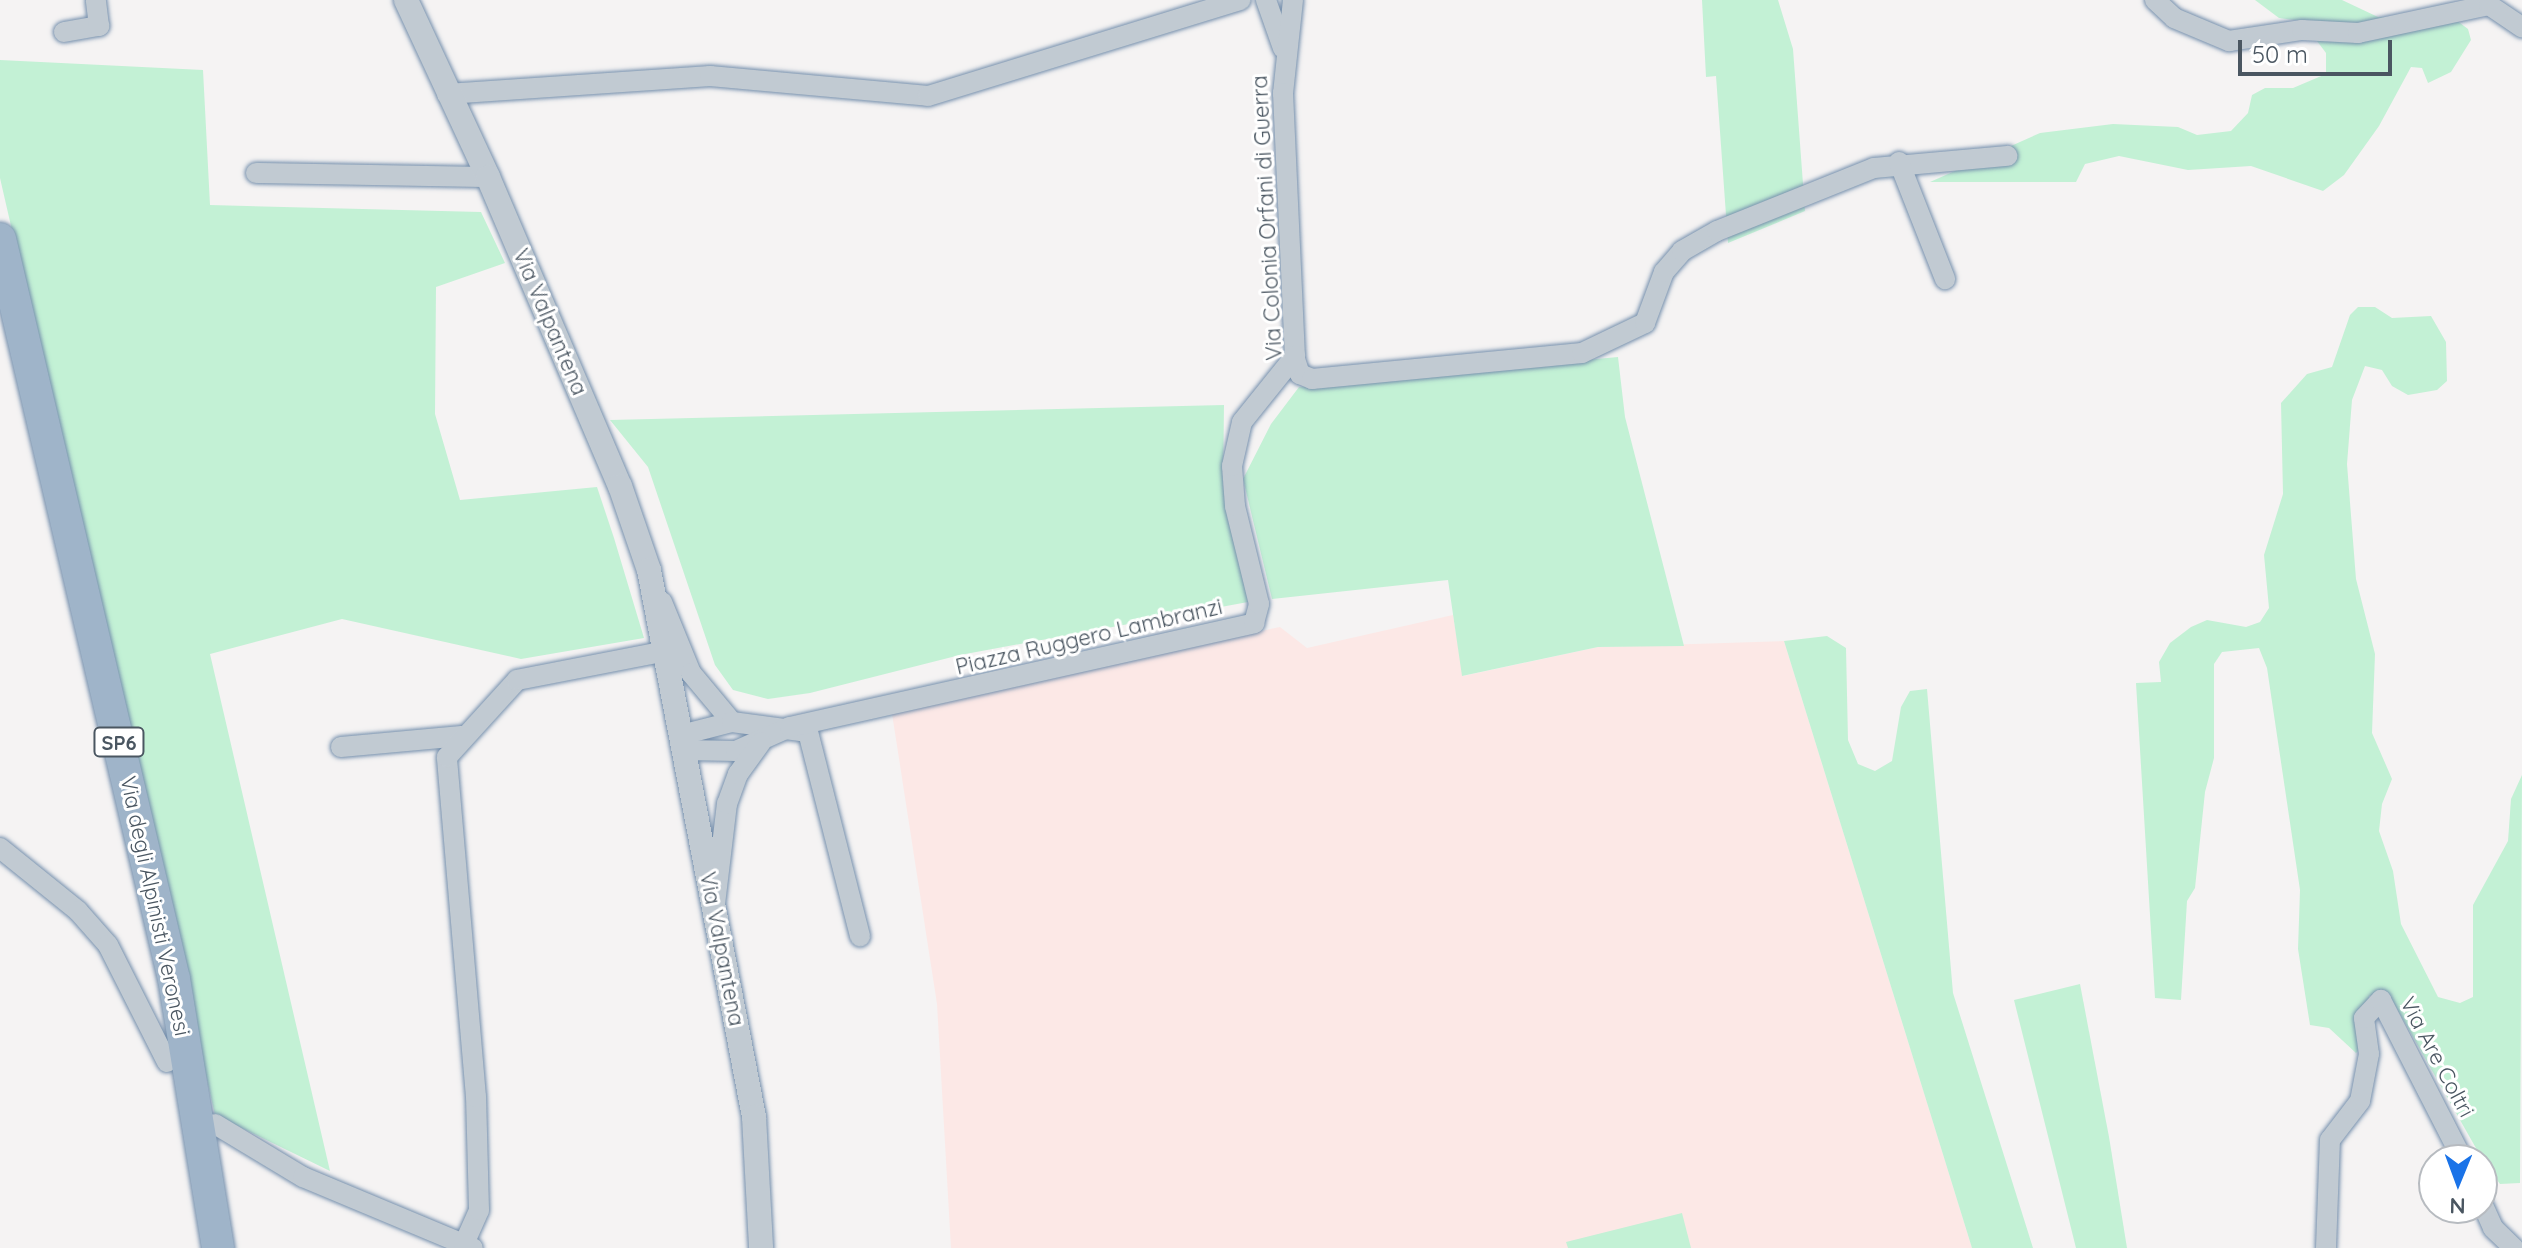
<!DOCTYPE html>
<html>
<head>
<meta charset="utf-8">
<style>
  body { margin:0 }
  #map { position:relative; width:2522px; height:1248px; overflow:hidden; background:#f5f3f3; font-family:Quicksand,sans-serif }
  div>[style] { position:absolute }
  .medical>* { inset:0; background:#fce8e6 }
  .green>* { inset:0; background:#c3f1d5 }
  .roads { filter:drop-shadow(0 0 2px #7690ad) drop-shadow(0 0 2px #7690ad) }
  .minor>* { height:20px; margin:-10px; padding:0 10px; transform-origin:10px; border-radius:10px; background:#c1cad2 }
  .tertiary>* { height:24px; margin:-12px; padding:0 12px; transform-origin:12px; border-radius:12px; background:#c1cad2 }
  .trunk>* { height:32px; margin:-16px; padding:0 16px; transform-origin:16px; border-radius:16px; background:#9fb4c9 }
  span { translate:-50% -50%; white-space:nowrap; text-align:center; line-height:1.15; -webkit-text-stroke:6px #fff; paint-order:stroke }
  .shield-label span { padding:2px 6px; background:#fff; border:2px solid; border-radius:6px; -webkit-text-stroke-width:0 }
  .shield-label { font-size:20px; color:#4a5661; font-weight:700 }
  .street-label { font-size:22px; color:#4a5661 }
  .north { position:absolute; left:2418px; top:1144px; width:80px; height:80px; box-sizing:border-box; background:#fff; border:2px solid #b7bbc0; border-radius:50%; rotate:181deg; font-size:22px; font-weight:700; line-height:32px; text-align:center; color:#4a5661 }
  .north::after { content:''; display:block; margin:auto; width:28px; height:36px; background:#1a73e8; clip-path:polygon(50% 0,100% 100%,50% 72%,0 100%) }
  .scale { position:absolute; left:2238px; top:40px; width:154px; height:36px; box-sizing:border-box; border:4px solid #4a5661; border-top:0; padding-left:10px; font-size:24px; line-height:28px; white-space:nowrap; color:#4a5661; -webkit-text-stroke:6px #fff; paint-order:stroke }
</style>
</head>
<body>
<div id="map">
  <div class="medical">
    <div style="clip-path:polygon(1453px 615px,1463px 676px,1598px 647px,1784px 641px,1972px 1248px,951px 1248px,937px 1004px,891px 707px,1280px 627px,1307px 648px)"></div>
  </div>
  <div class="green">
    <div style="clip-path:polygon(1702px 0,1778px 0,1793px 49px,1805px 211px,1728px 243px,1716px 76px,1706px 77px)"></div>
    <div style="clip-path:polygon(2255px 0,2342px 0,2378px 17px,2456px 20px,2468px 29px,2471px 40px,2451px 72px,2428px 83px,2422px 68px,2411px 67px,2379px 126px,2344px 175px,2323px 191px,2251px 166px,2188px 170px,2119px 156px,2085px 164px,2076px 182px,1930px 182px,2040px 133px,2113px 124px,2178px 127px,2197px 135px,2231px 131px,2248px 113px,2252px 95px,2265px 88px,2293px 88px,2326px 74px,2326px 53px,2302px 21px,2279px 18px)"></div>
    <div style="clip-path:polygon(0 60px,203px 70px,210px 205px,481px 212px,505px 263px,436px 287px,435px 414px,460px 500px,597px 487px,614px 538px,644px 638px,521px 659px,342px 619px,210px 654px,330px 1171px,215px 1115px,0 178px)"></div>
    <div style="clip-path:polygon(2358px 307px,2375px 307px,2392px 318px,2431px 316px,2446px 342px,2447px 381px,2437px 390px,2408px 395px,2392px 386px,2382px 370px,2365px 366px,2352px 400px,2347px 464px,2356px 579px,2375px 654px,2372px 733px,2392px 779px,2382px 804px,2379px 831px,2393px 871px,2401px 924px,2438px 997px,2460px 1003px,2473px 997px,2473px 905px,2508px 841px,2511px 799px,2522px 775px,2520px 1183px,2500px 1184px,2485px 1164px,2388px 993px,2369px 996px,2370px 1019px,2363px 1046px,2356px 1053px,2329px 1028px,2310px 1025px,2298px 949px,2300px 890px,2267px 668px,2259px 648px,2222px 652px,2214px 664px,2214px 758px,2205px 792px,2195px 888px,2187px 901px,2181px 1000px,2155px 998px,2136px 683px,2161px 682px,2159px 662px,2170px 643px,2191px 627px,2207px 620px,2246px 627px,2260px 622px,2269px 608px,2264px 555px,2283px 494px,2281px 403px,2307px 374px,2332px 367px,2350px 315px)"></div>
    <div style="clip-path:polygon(1618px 357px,1625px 417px,1684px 646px,1598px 647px,1462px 676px,1448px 580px,1272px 599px,1243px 479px,1271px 424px,1299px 387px)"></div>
    <div style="clip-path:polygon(1224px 405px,1223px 485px,1248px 602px,960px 655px,810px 693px,768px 699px,733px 690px,715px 665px,648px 467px,610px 420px)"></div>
    <div style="clip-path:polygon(1827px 636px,1846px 648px,1848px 740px,1858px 764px,1875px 771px,1892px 761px,1901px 707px,1910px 691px,1927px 689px,1953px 993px,2033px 1248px,1972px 1248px,1784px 641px)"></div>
    <div style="clip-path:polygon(2080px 984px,2109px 1137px,2127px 1248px,2076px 1248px,2014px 1000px)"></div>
    <div style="clip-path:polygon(1682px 1213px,1691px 1248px,1568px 1248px,1566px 1242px)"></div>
  </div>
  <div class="roads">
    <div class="minor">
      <div style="left:1266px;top:0;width:51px;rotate:70.5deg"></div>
      <div style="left:1293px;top:0;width:94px;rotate:96.1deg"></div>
      <div style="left:1283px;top:93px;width:266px;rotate:87.4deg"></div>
      <div style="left:1295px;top:359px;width:16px;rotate:72deg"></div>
      <div style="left:1300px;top:374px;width:13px;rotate:23deg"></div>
      <div style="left:1312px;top:379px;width:271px;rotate:-5.5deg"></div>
      <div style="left:1582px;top:353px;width:70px;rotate:-25.5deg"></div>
      <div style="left:1645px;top:323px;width:54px;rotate:-69.6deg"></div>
      <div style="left:1664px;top:272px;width:28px;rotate:-49deg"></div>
      <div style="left:1682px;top:251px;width:40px;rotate:-29.7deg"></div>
      <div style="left:1717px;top:231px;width:169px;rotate:-21.9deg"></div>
      <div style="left:1874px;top:168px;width:134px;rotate:-5.2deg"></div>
      <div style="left:2155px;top:0;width:26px;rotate:43deg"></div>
      <div style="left:2174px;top:18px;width:60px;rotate:22.7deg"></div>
      <div style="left:2229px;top:41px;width:74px;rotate:-8.6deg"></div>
      <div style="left:2302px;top:30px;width:56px;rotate:3.1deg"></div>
      <div style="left:2358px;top:33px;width:134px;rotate:-12.1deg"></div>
      <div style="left:2489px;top:5px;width:40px;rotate:34deg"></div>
      <div style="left:64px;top:32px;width:36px;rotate:-10deg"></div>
      <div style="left:99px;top:26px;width:26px;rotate:-97deg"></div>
      <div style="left:447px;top:94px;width:264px;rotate:-3.9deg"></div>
      <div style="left:710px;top:76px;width:219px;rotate:5.2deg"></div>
      <div style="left:928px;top:96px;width:327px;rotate:-17.1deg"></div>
      <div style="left:1899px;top:162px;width:126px;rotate:68.5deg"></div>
      <div style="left:256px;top:173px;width:232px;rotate:1deg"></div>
      <div style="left:662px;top:602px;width:77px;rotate:67.8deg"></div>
      <div style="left:691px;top:673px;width:64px;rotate:50.1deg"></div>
      <div style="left:681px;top:735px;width:53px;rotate:-14.3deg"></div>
      <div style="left:732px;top:722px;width:77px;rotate:7.5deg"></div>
      <div style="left:808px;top:732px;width:211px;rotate:75.7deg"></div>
      <div style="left:341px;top:747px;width:121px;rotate:-5.2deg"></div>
      <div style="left:684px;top:750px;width:52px;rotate:1.1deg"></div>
      <div style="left:736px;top:751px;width:59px;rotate:-24deg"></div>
      <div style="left:790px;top:727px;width:476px;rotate:-12.6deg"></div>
      <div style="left:1254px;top:623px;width:20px;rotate:-75deg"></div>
      <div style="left:1259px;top:604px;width:101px;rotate:-103.8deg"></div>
      <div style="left:1235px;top:506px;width:40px;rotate:-94.3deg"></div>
      <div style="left:1232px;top:466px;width:45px;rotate:-77.2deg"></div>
      <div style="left:1242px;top:422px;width:85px;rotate:-51.2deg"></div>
      <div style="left:0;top:848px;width:100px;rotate:38.9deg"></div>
      <div style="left:78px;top:911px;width:45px;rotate:48.6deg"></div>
      <div style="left:108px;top:945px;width:131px;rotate:63.2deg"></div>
      <div style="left:715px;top:904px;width:101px;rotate:-83.2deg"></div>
      <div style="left:727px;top:804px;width:32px;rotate:-70deg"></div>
      <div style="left:738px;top:774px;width:39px;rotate:-54deg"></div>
      <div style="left:215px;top:1124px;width:103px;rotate:31.1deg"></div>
      <div style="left:303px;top:1177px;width:184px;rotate:22.7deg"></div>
      <div style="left:2482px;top:1203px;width:27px;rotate:66deg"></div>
      <div style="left:2493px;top:1228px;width:29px;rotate:44deg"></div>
      <div style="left:464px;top:1244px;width:37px;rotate:-66deg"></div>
      <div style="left:479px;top:1210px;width:113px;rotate:-91.5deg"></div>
      <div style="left:476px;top:1097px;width:341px;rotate:-94.9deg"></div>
      <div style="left:447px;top:757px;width:104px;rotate:-47.7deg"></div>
      <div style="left:517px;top:680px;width:152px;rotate:-11deg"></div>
      <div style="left:2326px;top:1248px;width:108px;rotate:-87.9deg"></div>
      <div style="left:2330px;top:1140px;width:49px;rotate:-52.4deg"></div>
      <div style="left:2360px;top:1101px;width:48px;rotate:-79.2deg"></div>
      <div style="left:2369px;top:1054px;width:36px;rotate:-98deg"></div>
      <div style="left:2364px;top:1018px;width:25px;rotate:-47deg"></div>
      <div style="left:2381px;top:1000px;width:180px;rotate:62.9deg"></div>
    </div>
    <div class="tertiary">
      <div style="left:406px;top:0;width:195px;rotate:65.1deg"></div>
      <div style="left:488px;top:177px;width:336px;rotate:66.9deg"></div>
      <div style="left:620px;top:486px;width:89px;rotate:71deg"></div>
      <div style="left:649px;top:570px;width:557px;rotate:79.13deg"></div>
      <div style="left:754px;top:1117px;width:131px;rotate:86.9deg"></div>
    </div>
    <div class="trunk">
      <div style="left:0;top:239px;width:760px;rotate:76.77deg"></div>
      <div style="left:174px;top:979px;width:273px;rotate:80.7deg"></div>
    </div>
  </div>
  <div class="shield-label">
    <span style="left:119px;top:742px">SP6</span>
  </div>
  <div class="street-label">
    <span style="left:1267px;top:218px;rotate:-93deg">Via Colonia Orfani di Guerra</span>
    <span style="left:550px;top:322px;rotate:67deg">Via Valpantena</span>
    <span style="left:1089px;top:637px;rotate:-13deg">Piazza Ruggero Lambranzi</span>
    <span style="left:155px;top:906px;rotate:78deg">Via degli Alpinisti Veronesi</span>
    <span style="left:722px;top:949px;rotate:79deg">Via Valpantena</span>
    <span style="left:2437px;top:1057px;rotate:62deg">Via Are Coltri</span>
  </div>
  <div class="north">N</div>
  <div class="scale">50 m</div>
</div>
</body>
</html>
